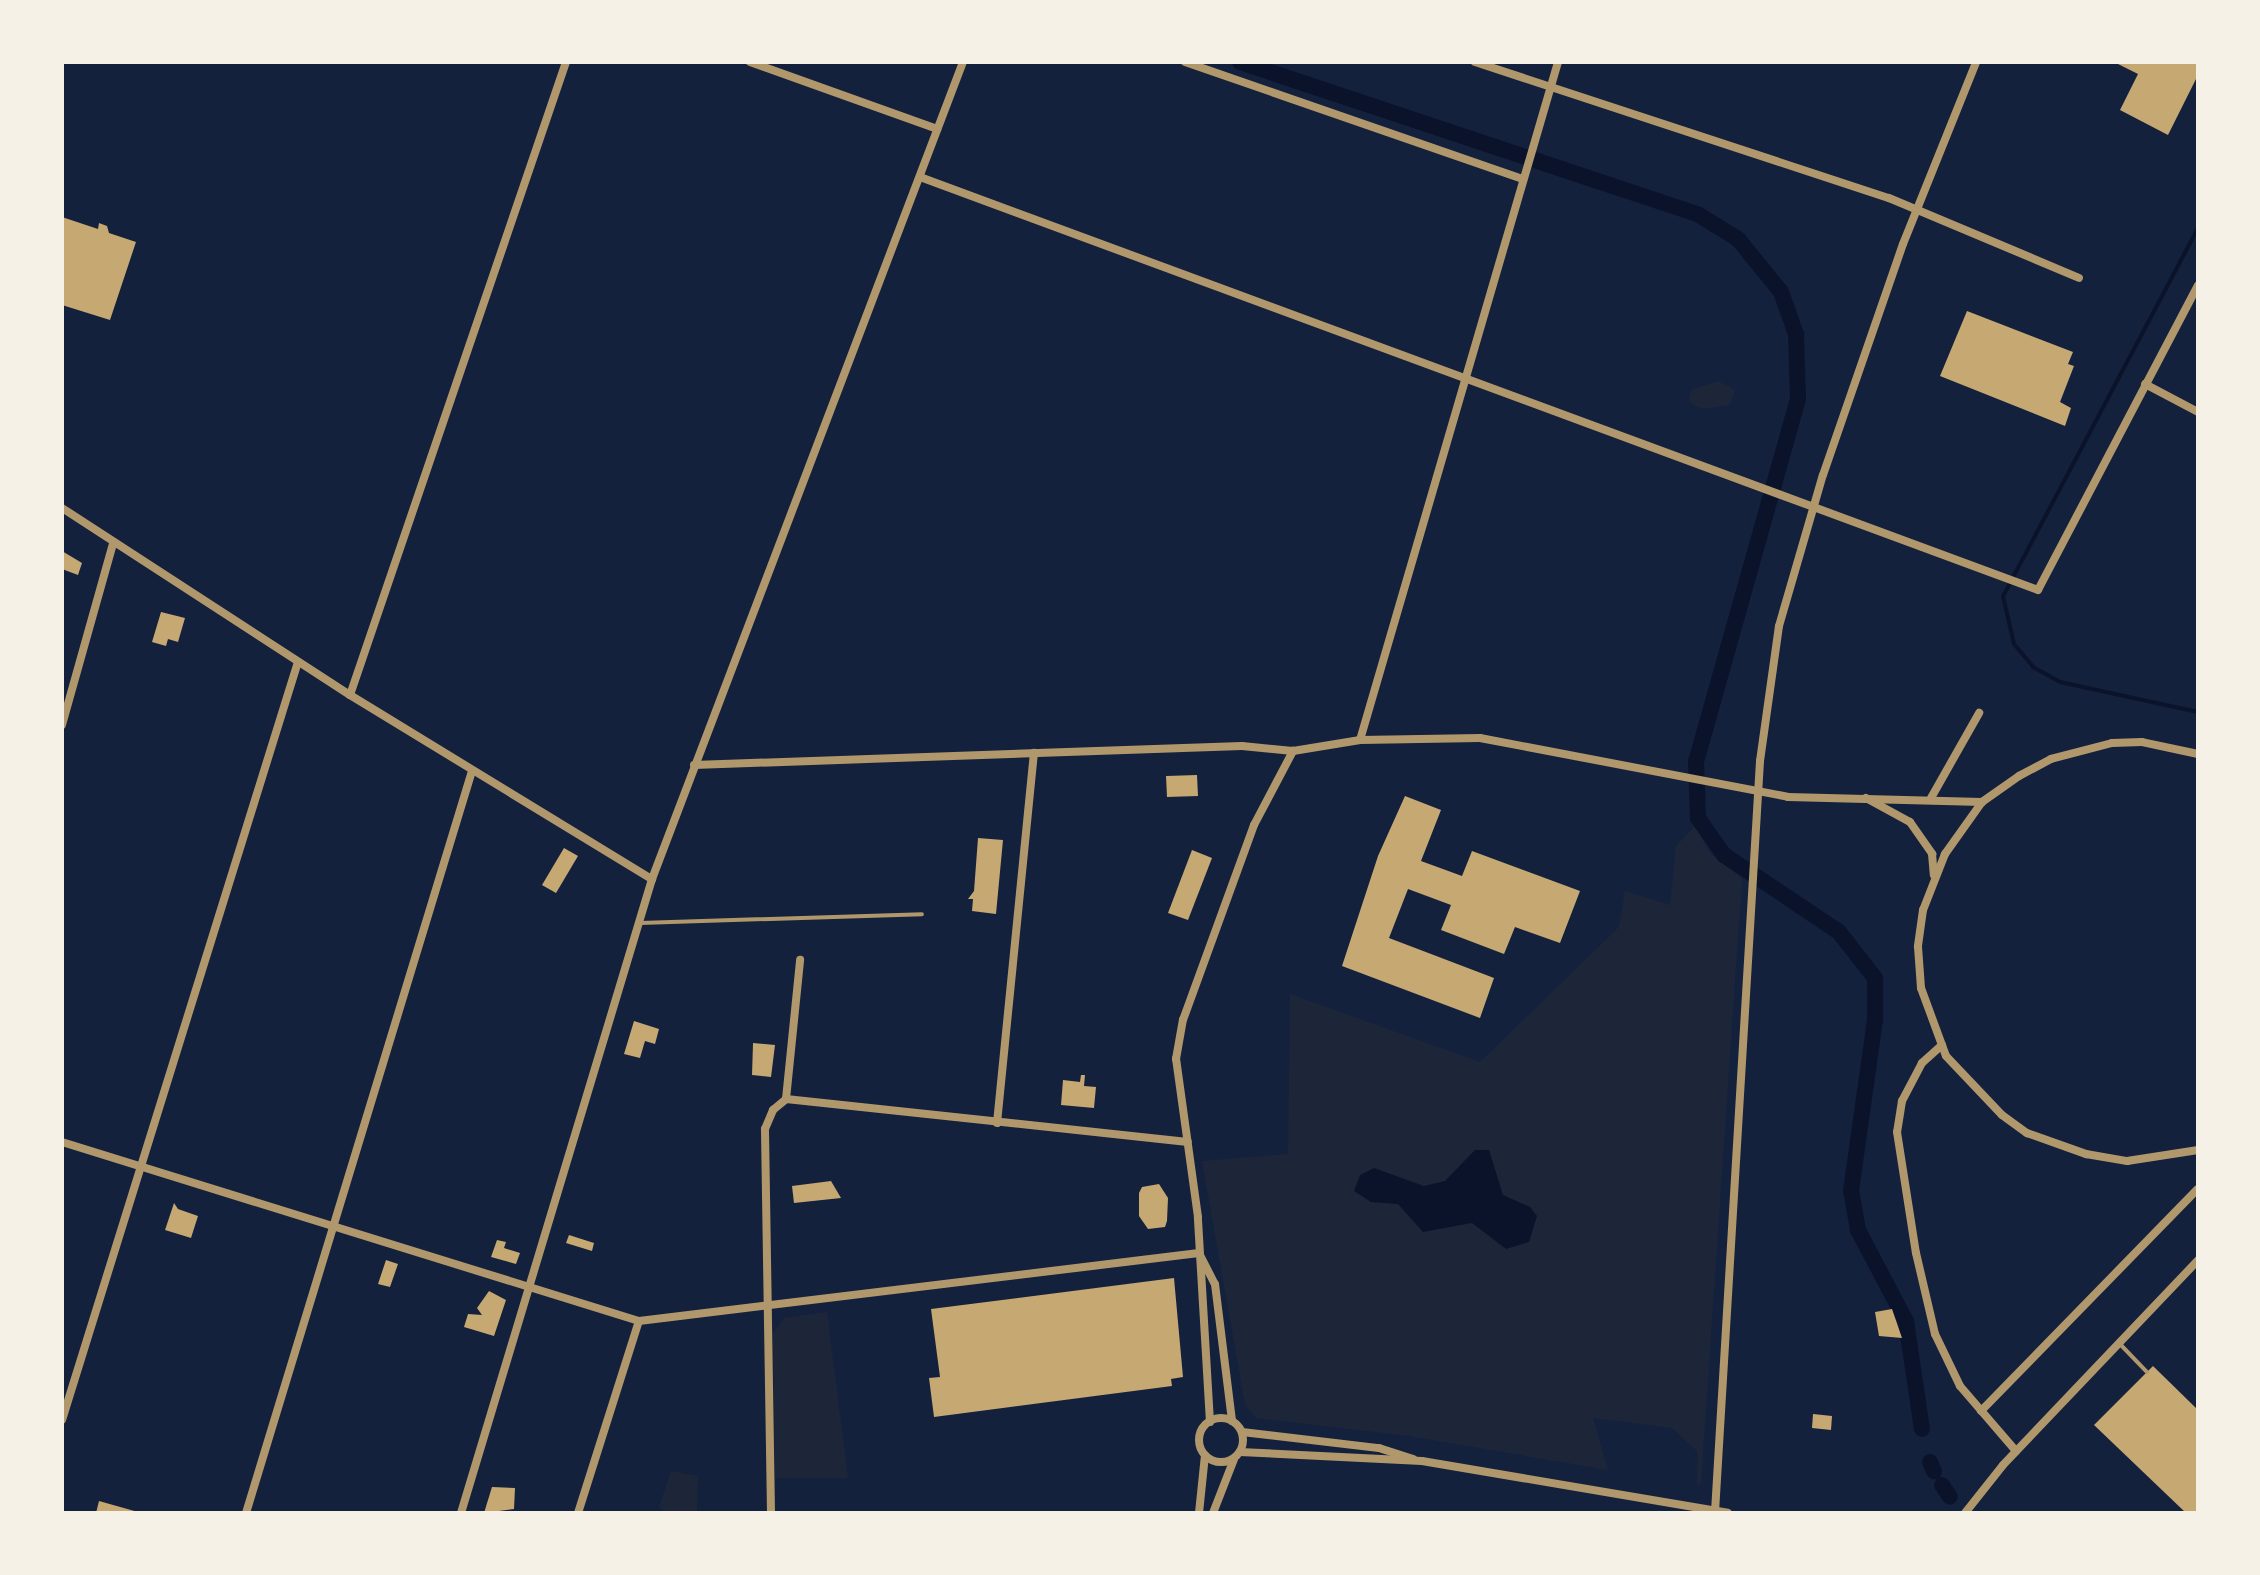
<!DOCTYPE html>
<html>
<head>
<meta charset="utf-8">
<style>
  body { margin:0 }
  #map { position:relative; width:2260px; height:1575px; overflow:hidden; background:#14213d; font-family:Barlow,sans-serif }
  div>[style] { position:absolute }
  .green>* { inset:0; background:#1d2539 }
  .water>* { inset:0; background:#0b132b }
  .stream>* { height:4px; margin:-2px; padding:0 2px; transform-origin:2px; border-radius:2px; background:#0b132b }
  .canal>* { height:16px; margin:-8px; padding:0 8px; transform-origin:8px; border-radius:8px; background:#0b132b }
  .building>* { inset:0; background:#c6a872 }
  .service>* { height:4px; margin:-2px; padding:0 2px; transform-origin:2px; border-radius:2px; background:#b1986c }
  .minor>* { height:8px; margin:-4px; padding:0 4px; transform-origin:4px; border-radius:4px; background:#b1986c }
  .minor>.ring { margin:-4px; padding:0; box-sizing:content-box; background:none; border:8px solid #b1986c; border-radius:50% }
  span { translate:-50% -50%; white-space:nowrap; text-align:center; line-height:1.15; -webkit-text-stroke:6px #f6f1e7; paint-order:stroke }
  .frame { position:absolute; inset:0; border:64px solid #f6f1e7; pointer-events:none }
</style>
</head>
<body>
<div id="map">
  <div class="green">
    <div style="clip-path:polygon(1718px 381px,1735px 390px,1730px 405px,1703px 409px,1689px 402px,1691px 390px)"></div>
    <div style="clip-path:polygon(1695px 826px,1710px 853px,1742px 878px,1701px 1483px,1697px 1486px,1698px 1452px,1672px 1428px,1593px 1418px,1608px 1470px,1409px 1436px,1256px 1418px,1245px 1404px,1202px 1161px,1288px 1154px,1290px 994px,1480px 1062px,1619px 927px,1625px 891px,1670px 905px,1676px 846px)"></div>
    <div style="clip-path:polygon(827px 1312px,848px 1478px,775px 1478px,773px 1334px,784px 1318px)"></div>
    <div style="clip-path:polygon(671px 1471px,698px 1476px,697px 1513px,665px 1513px,659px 1507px)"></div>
  </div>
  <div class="water">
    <div style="clip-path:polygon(1475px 1150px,1489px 1150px,1503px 1195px,1530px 1207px,1537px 1216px,1529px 1242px,1506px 1249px,1472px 1223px,1423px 1232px,1398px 1204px,1371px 1202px,1354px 1191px,1360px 1175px,1374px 1168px,1424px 1186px,1445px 1181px)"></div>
  </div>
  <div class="stream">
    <div style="left:2198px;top:228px;width:416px;rotate:117.9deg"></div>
    <div style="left:2003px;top:596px;width:49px;rotate:77.1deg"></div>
    <div style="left:2014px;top:644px;width:30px;rotate:50deg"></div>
    <div style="left:2033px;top:667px;width:31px;rotate:29deg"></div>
    <div style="left:2060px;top:682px;width:141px;rotate:12.3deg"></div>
  </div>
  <div class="canal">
    <div style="left:1240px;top:62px;width:484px;rotate:18.4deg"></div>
    <div style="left:1699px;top:215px;width:46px;rotate:31.6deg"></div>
    <div style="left:1738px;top:239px;width:68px;rotate:50.9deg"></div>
    <div style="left:1781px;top:292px;width:45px;rotate:70.3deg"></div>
    <div style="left:1796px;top:334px;width:65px;rotate:88.2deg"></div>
    <div style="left:1798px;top:399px;width:376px;rotate:105.7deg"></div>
    <div style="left:1696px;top:761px;width:57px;rotate:88deg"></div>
    <div style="left:1698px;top:818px;width:45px;rotate:54.9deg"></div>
    <div style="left:1724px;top:855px;width:138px;rotate:33.8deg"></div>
    <div style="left:1839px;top:932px;width:58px;rotate:52deg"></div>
    <div style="left:1875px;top:978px;width:42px;rotate:90deg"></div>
    <div style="left:1875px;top:1020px;width:172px;rotate:98deg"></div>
    <div style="left:1851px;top:1190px;width:41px;rotate:80.1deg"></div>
    <div style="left:1858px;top:1230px;width:103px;rotate:62.2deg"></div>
    <div style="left:1906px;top:1321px;width:109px;rotate:81.6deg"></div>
    <div style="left:1930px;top:1462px;width:10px;rotate:66deg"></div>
    <div style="left:1942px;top:1485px;width:14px;rotate:56deg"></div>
  </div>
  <div class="building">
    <div style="clip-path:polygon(2114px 62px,2198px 62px,2198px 75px,2168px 135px,2120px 110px,2138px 74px)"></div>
    <div style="clip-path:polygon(62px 217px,98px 229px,99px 223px,107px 226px,109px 233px,136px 242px,110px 320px,62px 305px)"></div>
    <div style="clip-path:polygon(1967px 311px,2073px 352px,2068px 364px,2074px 366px,2060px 402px,2071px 408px,2065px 426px,1940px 376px)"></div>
    <div style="clip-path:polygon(62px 551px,82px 563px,78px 575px,62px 569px)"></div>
    <div style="clip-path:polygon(161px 612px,185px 618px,178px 642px,168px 639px,166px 646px,152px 642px)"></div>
    <div style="clip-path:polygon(1197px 775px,1198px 796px,1167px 797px,1166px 776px)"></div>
    <div style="clip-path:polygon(1405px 796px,1441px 810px,1421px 861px,1462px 876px,1472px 851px,1580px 891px,1560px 943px,1515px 927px,1504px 954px,1441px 930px,1451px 905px,1408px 889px,1389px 938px,1494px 978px,1480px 1018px,1342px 966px,1378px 856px)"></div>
    <div style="clip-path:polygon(978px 838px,1003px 840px,996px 914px,972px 911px,973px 899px,968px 899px,974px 891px)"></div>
    <div style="clip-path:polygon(564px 848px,578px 856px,556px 893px,542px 885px)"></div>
    <div style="clip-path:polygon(1192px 850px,1212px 858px,1188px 920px,1168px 913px)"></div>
    <div style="clip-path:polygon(634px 1021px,659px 1029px,655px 1044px,645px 1041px,640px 1058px,624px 1054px)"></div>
    <div style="clip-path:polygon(753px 1043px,775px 1045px,771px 1077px,752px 1075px)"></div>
    <div style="clip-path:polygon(1081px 1075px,1085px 1075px,1084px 1086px,1096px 1087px,1094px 1108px,1061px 1105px,1063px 1080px,1080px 1082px)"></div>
    <div style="clip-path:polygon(831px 1181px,841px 1198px,794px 1203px,792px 1186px)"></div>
    <div style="clip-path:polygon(1159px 1184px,1168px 1198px,1167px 1221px,1165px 1227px,1148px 1229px,1139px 1216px,1139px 1193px,1142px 1187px)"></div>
    <div style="clip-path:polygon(174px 1203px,178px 1209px,198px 1216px,191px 1238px,165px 1230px)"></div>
    <div style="clip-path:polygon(569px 1235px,594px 1243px,592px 1251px,566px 1243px)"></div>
    <div style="clip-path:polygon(497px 1240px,506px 1242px,504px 1248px,520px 1253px,516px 1264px,491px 1257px)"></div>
    <div style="clip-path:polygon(386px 1260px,398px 1264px,390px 1287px,378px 1284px)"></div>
    <div style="clip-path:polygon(1174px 1278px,1183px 1377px,1171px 1379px,1172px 1386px,934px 1417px,929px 1378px,940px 1377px,931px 1309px)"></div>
    <div style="clip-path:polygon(489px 1291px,506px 1300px,494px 1336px,464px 1327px,468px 1314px,482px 1315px,477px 1308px)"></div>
    <div style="clip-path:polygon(1892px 1309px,1902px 1338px,1879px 1336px,1875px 1312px)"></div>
    <div style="clip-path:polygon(2153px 1366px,2198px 1410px,2198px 1513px,2186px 1513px,2094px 1425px)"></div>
    <div style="clip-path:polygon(1813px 1414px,1832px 1416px,1831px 1430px,1812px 1428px)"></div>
    <div style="clip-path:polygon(492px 1487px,515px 1488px,514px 1509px,484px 1513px)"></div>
    <div style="clip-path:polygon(99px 1501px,138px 1512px,137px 1513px,96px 1513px)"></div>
  </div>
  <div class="service">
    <div style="left:640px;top:923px;width:282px;rotate:-1.8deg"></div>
    <div style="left:2119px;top:1343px;width:40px;rotate:46deg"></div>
  </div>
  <div class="minor">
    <div style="left:750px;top:62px;width:199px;rotate:19.7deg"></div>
    <div style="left:1185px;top:62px;width:355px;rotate:19.1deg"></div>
    <div style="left:1475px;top:62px;width:436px;rotate:18.2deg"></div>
    <div style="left:1889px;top:198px;width:206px;rotate:22.8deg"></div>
    <div style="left:920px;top:177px;width:1192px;rotate:20.27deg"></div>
    <div style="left:2038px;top:590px;width:344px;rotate:-62.3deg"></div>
    <div style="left:2145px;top:384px;width:60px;rotate:27.8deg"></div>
    <div style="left:62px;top:508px;width:343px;rotate:33deg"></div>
    <div style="left:350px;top:695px;width:354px;rotate:31.4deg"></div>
    <div style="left:350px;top:695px;width:669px;rotate:-71.16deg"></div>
    <div style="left:62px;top:725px;width:189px;rotate:-74.3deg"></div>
    <div style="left:1360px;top:740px;width:706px;rotate:-73.72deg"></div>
    <div style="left:2198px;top:754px;width:57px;rotate:-167.9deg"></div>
    <div style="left:2142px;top:742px;width:30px;rotate:178deg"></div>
    <div style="left:2112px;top:743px;width:63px;rotate:165.3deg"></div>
    <div style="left:2051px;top:759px;width:36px;rotate:152deg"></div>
    <div style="left:2019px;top:776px;width:45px;rotate:144.9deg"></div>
    <div style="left:1982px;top:802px;width:64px;rotate:125.4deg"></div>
    <div style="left:1945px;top:854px;width:60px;rotate:111.4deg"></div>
    <div style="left:1923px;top:910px;width:37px;rotate:98deg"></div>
    <div style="left:1918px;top:947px;width:41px;rotate:85.8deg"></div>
    <div style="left:1921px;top:988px;width:72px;rotate:69.8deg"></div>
    <div style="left:1946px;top:1056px;width:81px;rotate:46.5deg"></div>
    <div style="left:2002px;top:1115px;width:31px;rotate:36deg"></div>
    <div style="left:2027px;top:1133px;width:63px;rotate:19.6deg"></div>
    <div style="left:2086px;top:1154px;width:42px;rotate:9.7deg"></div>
    <div style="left:2127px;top:1161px;width:72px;rotate:-8.8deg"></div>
    <div style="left:694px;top:765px;width:548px;rotate:-1.99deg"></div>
    <div style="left:1242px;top:746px;width:51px;rotate:5.6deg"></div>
    <div style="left:1293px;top:751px;width:68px;rotate:-9.3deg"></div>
    <div style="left:1360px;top:740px;width:120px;rotate:-1deg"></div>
    <div style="left:1480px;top:738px;width:314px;rotate:10.8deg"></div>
    <div style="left:1788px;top:797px;width:194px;rotate:1.5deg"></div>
    <div style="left:1866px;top:798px;width:50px;rotate:28.6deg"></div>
    <div style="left:1910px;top:822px;width:39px;rotate:55deg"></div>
    <div style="left:1932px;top:854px;width:21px;rotate:85deg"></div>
    <div style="left:1931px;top:798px;width:98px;rotate:-60.5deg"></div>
    <div style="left:1942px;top:1045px;width:27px;rotate:138deg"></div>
    <div style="left:1922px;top:1063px;width:43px;rotate:117.8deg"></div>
    <div style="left:1902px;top:1101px;width:31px;rotate:99deg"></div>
    <div style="left:1897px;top:1132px;width:122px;rotate:81.1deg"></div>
    <div style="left:1916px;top:1253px;width:83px;rotate:76.8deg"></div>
    <div style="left:1935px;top:1334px;width:58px;rotate:64.3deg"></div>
    <div style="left:1960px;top:1386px;width:86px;rotate:49.3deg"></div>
    <div style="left:786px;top:1099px;width:404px;rotate:6.1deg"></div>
    <div style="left:997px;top:1123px;width:372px;rotate:-84.3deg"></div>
    <div style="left:62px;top:1142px;width:604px;rotate:17.24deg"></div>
    <div style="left:639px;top:1321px;width:564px;rotate:-6.92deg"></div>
    <div style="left:1201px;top:1257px;width:30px;rotate:63deg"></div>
    <div style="left:1215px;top:1284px;width:138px;rotate:82.9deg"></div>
    <div style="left:1981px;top:1411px;width:310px;rotate:-45.7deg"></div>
    <div class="ring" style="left:1199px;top:1418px;width:36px;height:36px"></div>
    <div style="left:62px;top:1420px;width:794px;rotate:-72.71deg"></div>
    <div style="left:1210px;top:1422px;width:205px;rotate:-93.4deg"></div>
    <div style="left:1198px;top:1217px;width:160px;rotate:-97.9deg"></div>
    <div style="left:1176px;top:1059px;width:40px;rotate:-80deg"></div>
    <div style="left:1183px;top:1020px;width:208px;rotate:-70deg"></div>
    <div style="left:1254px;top:825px;width:84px;rotate:-62.2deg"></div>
    <div style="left:1242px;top:1432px;width:138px;rotate:6.7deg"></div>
    <div style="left:1379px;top:1448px;width:36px;rotate:18deg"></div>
    <div style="left:1240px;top:1452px;width:182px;rotate:2.8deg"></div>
    <div style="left:1422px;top:1461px;width:310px;rotate:9.6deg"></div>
    <div style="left:1715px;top:1512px;width:752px;rotate:-86.57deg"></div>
    <div style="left:1760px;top:761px;width:136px;rotate:-82deg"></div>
    <div style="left:1779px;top:626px;width:157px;rotate:-73.8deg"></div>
    <div style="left:1823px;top:475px;width:244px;rotate:-70.9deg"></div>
    <div style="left:1903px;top:244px;width:196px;rotate:-68.1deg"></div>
    <div style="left:246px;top:1513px;width:776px;rotate:-73.06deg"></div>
    <div style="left:461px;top:1513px;width:662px;rotate:-73.23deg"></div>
    <div style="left:652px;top:879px;width:874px;rotate:-69.16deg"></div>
    <div style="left:578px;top:1513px;width:201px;rotate:-72.4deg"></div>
    <div style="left:771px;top:1513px;width:384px;rotate:-90.9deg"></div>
    <div style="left:765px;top:1129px;width:21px;rotate:-67deg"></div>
    <div style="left:773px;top:1110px;width:17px;rotate:-40deg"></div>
    <div style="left:786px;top:1099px;width:140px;rotate:-84.2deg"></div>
    <div style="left:1199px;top:1513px;width:58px;rotate:-84.1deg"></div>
    <div style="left:1213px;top:1513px;width:58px;rotate:-68.7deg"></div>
    <div style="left:1965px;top:1513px;width:61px;rotate:-51.6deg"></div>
    <div style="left:2003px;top:1465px;width:283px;rotate:-46.4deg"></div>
  </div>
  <div class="frame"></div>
</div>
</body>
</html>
